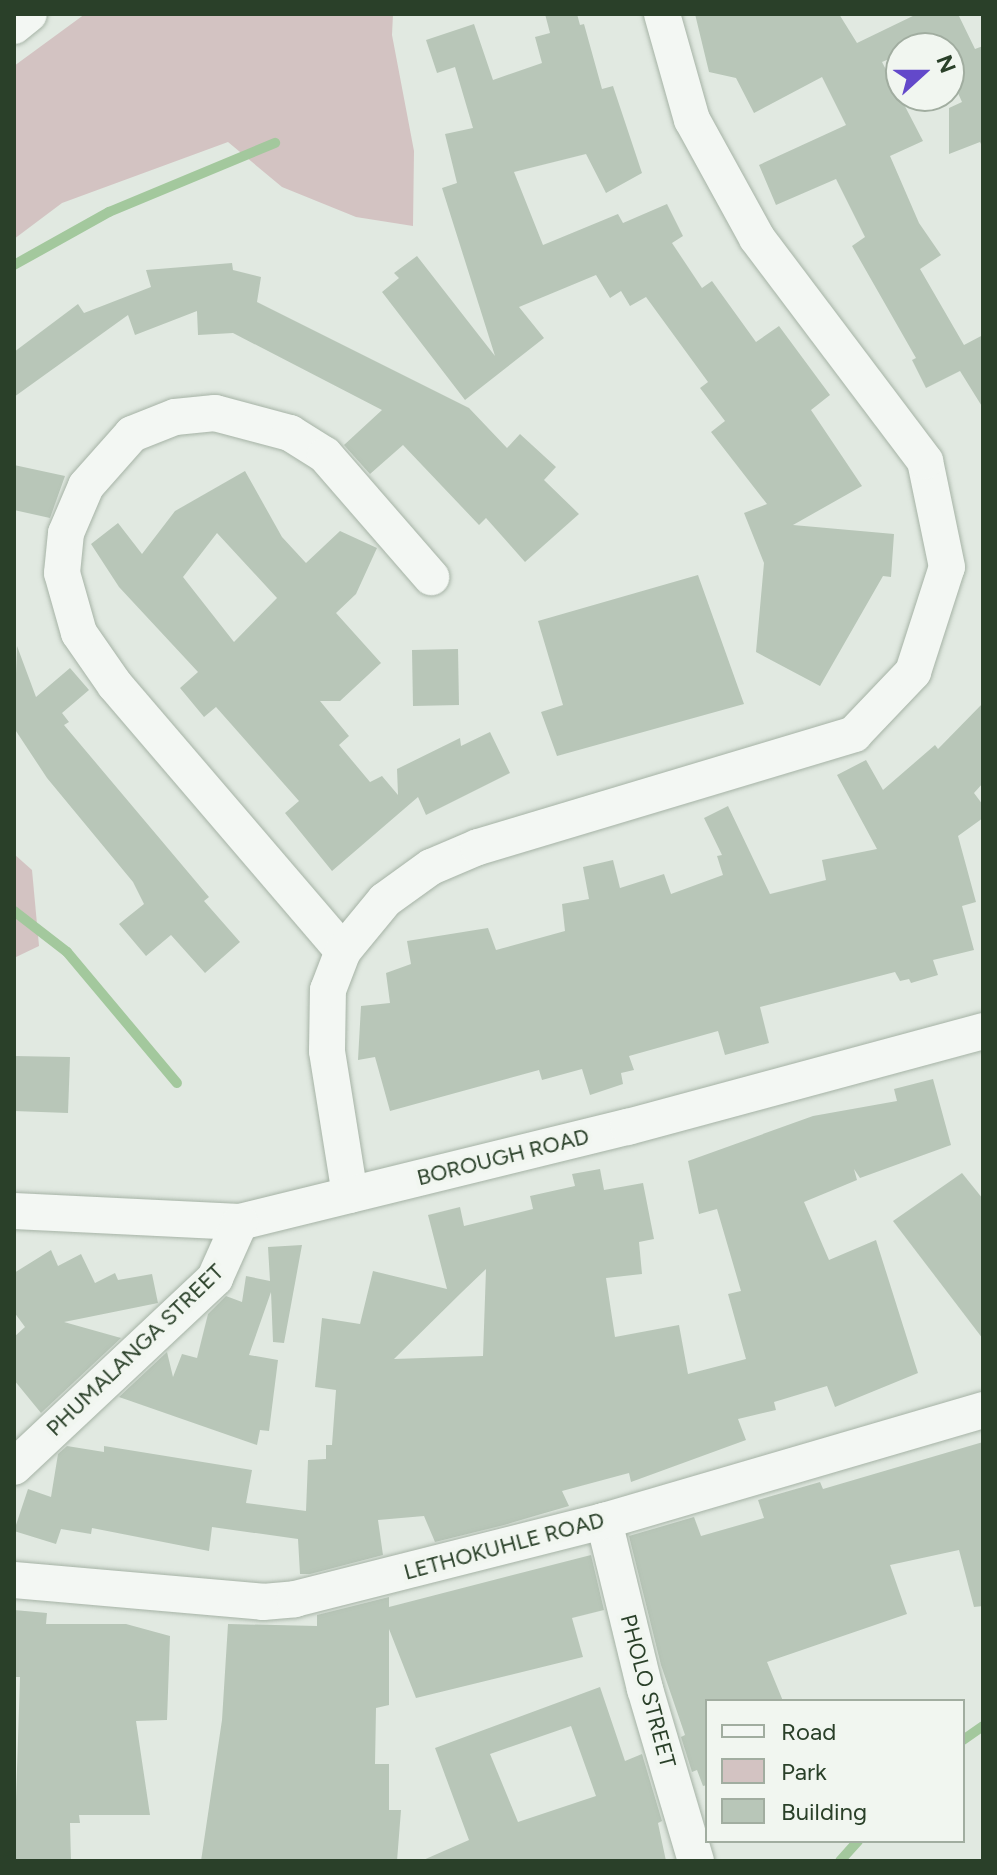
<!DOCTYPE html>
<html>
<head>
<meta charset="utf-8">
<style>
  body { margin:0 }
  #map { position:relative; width:997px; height:1875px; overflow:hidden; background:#e1e9e1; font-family:Figtree,sans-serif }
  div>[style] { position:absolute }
  .green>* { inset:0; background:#d3c3c2 }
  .stream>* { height:10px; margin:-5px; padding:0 5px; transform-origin:5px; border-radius:5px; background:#a3c89d }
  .building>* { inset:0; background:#b8c6b8 }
  .roads { filter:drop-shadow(0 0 2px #a6b3a6) drop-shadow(0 0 2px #a6b3a6) }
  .street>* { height:36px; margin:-18px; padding:0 18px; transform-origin:18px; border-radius:18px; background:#f3f7f3 }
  span { translate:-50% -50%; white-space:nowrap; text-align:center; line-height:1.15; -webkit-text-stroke:8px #f1f6f0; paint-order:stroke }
  .street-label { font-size:22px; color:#2a4029 }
  .frame { position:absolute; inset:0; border:16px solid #2a4029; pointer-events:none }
  .legend { position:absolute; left:705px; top:1699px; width:260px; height:144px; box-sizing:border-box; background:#f1f6f0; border:2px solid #a1ada0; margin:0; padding:10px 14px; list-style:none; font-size:24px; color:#2a4029 }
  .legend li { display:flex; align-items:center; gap:16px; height:40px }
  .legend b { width:40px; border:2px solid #a1ada0 }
  .north { position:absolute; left:885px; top:32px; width:80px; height:80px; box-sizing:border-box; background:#f1f6f0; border:2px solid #a1ada0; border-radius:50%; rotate:69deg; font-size:22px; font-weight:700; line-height:32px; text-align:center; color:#2a4029 }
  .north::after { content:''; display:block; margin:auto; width:28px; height:36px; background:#6349ca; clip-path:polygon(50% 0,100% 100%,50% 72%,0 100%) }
</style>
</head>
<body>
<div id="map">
  <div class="green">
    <div style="clip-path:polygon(85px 14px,393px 14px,392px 35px,414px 151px,413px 226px,356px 217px,282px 187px,228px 142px,62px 203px,14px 239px,14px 66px)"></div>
    <div style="clip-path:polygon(14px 854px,32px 870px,39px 946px,14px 958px)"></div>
  </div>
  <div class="stream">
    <div style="left:14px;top:265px;width:109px;rotate:-29.2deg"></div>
    <div style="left:109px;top:212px;width:180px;rotate:-22.6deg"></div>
    <div style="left:14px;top:911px;width:67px;rotate:37.7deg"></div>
    <div style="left:67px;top:952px;width:171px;rotate:50deg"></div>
    <div style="left:963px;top:1740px;width:24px;rotate:-35deg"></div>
    <div style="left:840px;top:1861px;width:27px;rotate:-48deg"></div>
  </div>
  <div class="building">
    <div style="clip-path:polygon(545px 14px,577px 14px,580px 25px,584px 24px,602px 89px,613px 86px,642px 173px,606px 193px,586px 154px,514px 172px,543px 245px,618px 214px,623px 223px,667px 204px,683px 236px,672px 243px,702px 288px,712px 281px,756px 342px,779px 326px,830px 395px,811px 410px,862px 486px,793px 525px,894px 534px,891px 577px,883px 576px,820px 686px,756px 652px,764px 563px,744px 513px,767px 504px,711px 432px,725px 421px,700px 388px,708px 382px,646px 297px,630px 306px,621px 291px,610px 298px,596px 275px,519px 307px,544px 338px,465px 400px,382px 292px,399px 278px,394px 273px,417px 256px,495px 356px,442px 188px,457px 183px,445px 134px,473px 128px,455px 67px,437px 73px,426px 40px,474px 24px,493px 80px,542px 63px,535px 37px,550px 33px)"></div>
    <div style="clip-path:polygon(695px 14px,839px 14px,857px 43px,917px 14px,958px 14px,975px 49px,983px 46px,983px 148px,980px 142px,949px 154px,949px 108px,962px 102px,949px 73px,949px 48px,901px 48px,901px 54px,882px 62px,923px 141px,890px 156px,919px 223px,941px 255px,920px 269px,964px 345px,983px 335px,983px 408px,960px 371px,926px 388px,912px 360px,916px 358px,852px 246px,865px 237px,836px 179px,776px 205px,759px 165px,846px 125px,822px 77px,754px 113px,736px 78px,709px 72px)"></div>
    <div style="clip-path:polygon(232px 263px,233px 270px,261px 277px,257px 302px,469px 408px,507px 448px,520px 434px,556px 467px,544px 480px,579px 514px,525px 562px,486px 518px,479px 525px,403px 445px,370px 474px,344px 445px,382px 410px,233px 333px,198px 335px,197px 311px,135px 335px,128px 315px,14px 397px,14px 352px,78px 304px,84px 313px,151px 287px,146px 270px)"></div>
    <div style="clip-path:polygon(14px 465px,65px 476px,50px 518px,14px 510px)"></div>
    <div style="clip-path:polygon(evenodd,245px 471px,282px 537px,306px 563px,340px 531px,377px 548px,356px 594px,336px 613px,381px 663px,340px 701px,320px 701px,349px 736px,339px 745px,370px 782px,382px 776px,398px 795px,397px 769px,460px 738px,461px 746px,490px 732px,510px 773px,426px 815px,418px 797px,332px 871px,285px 813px,299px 801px,216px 707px,204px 717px,180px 688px,198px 672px,119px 587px,91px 544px,118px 523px,142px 554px,175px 511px,245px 471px,217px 533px,277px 598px,234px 642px,183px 577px,217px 533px)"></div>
    <div style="clip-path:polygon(698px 575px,744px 704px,557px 756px,541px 712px,563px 705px,538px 621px)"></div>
    <div style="clip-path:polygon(17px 646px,36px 697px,70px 668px,89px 690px,62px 713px,69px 722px,64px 725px,209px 897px,204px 901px,240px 942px,205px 973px,171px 935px,146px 956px,119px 924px,144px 904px,133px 882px,47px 778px,14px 728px)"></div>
    <div style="clip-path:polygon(458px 649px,459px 705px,413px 706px,412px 650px)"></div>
    <div style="clip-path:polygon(983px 703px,983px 783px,974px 793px,983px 805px,983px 818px,958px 836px,976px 902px,962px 906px,974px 950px,933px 960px,938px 975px,911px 983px,909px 979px,900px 981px,895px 972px,760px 1007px,769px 1043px,725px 1055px,718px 1031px,629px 1056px,634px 1070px,621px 1073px,623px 1084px,590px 1095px,582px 1069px,542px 1080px,539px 1070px,390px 1111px,375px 1057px,358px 1060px,361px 1006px,390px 1003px,386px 973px,411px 964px,407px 941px,488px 928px,496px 950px,565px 931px,562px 904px,589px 899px,583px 867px,613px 860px,620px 888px,664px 874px,671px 894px,723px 875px,717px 856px,722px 855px,704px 818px,728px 806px,770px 894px,826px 880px,822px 860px,877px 849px,837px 775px,866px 760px,883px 790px,935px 745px,938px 749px)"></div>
    <div style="clip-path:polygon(14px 1056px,70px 1057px,68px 1113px,14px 1111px)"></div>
    <div style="clip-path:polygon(evenodd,933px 1079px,951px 1145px,860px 1178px,854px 1169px,857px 1180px,804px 1202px,829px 1260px,876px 1240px,918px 1373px,835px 1407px,827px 1386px,774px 1402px,776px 1410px,738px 1419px,746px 1440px,631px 1482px,629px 1473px,562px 1491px,569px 1506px,504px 1525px,435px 1542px,424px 1516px,378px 1520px,383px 1555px,310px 1574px,300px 1574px,298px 1539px,212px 1527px,209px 1551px,92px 1528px,91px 1534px,61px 1529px,56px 1544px,14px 1531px,28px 1489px,51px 1497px,58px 1454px,67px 1446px,104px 1452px,104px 1446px,252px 1470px,246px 1503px,306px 1511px,308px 1460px,326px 1459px,326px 1445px,332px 1445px,336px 1390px,315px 1387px,322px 1318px,360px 1324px,373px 1271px,447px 1289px,428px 1215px,460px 1207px,464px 1226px,533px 1209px,530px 1196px,575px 1186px,572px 1174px,600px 1169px,604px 1190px,643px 1183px,654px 1239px,639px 1242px,642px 1274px,606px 1278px,615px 1337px,679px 1325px,688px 1374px,746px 1359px,728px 1294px,741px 1291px,717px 1209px,699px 1214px,688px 1161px,813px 1116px,897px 1101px,894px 1089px,933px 1079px,486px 1269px,483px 1356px,394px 1359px,461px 1293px,486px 1269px)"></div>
    <div style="clip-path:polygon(962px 1173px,983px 1199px,983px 1339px,893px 1221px)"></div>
    <div style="clip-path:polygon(302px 1245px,284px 1343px,273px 1342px,271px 1292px,249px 1355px,278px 1360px,269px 1431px,260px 1430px,257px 1445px,119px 1397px,167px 1352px,173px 1377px,182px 1354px,197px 1358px,208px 1314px,226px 1296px,242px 1302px,246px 1276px,270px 1281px,268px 1247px)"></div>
    <div style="clip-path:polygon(51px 1250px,58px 1266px,81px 1254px,95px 1283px,115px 1273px,118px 1280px,152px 1274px,158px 1303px,64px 1322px,121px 1338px,41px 1413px,14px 1380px,14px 1337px,25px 1327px,14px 1312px,14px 1273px)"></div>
    <div style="clip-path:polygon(983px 1442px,983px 1606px,974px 1607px,959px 1550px,890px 1565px,907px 1614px,767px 1662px,783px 1701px,707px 1701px,707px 1785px,703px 1786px,697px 1770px,692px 1772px,681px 1737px,685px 1735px,661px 1665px,629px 1536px,694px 1517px,701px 1536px,764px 1518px,758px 1500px,820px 1482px,823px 1489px)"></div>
    <div style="clip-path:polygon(591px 1555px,604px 1610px,572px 1618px,583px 1657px,416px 1698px,389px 1629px,389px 1705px,376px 1708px,375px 1764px,389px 1764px,389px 1810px,401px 1810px,397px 1861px,201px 1861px,222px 1720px,228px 1624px,317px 1626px,317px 1615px,389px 1597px,389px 1607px)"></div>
    <div style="clip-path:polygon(14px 1610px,47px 1613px,46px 1624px,126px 1624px,170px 1636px,167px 1720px,136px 1721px,150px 1815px,79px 1815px,80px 1823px,70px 1823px,71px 1861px,14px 1861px,20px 1677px,14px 1677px)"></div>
    <div style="clip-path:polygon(evenodd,600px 1687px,625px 1761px,642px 1754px,662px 1821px,658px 1823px,666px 1861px,421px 1861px,469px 1840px,435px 1748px,600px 1687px,571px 1726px,596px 1796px,518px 1822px,490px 1754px,571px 1726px)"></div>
  </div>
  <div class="roads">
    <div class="street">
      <div style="left:14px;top:26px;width:19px;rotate:-39deg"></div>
      <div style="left:343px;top:951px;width:350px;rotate:-130.6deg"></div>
      <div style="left:115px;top:685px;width:63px;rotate:-124.7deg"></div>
      <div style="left:79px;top:633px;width:62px;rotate:-105.8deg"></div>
      <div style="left:62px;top:573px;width:40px;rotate:-84.3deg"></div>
      <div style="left:66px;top:533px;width:51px;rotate:-66.9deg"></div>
      <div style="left:86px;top:486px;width:69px;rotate:-48.5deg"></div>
      <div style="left:132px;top:434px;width:46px;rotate:-21.6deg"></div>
      <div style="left:175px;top:417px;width:40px;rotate:-5.7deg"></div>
      <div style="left:215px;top:413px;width:78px;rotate:14.9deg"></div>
      <div style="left:290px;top:433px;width:41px;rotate:32.2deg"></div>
      <div style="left:325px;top:455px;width:162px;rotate:49deg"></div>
      <div style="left:350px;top:1195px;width:146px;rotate:-99.1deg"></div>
      <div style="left:327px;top:1051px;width:61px;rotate:-89.1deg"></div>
      <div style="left:328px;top:990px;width:42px;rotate:-69deg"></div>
      <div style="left:343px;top:951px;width:66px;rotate:-50.5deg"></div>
      <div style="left:385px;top:900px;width:57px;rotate:-35.7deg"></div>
      <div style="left:431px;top:867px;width:51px;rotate:-23.1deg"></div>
      <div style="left:478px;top:847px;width:393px;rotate:-16.7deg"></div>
      <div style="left:854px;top:734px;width:86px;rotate:-46.4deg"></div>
      <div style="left:913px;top:672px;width:110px;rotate:-72.1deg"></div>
      <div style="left:947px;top:567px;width:108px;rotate:-101.7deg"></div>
      <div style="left:925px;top:461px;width:279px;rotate:-127deg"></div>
      <div style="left:757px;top:238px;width:135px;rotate:-118.8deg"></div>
      <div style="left:692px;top:120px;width:110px;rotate:-105.8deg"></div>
      <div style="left:14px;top:1211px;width:226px;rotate:2.8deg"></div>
      <div style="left:240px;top:1222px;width:399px;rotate:-13.8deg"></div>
      <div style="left:628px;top:1127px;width:368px;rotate:-15.1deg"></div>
      <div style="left:14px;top:1467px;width:276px;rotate:-43.2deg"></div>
      <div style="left:215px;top:1278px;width:61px;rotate:-65.9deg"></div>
      <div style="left:604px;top:1521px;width:173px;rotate:76.3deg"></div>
      <div style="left:645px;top:1689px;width:179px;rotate:73.5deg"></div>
      <div style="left:14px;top:1580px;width:250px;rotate:5deg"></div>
      <div style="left:263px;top:1602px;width:32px;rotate:-5deg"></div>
      <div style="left:295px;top:1599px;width:319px;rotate:-14.2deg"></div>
      <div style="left:604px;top:1521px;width:395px;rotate:-16.3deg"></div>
    </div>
  </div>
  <div class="street-label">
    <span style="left:503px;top:1157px;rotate:-14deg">BOROUGH ROAD</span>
    <span style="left:135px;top:1350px;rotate:-44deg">PHUMALANGA STREET</span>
    <span style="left:504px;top:1546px;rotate:-15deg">LETHOKUHLE ROAD</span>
    <span style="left:648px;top:1691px;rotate:75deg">PHOLO STREET</span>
  </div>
  <div class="frame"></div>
  <ul class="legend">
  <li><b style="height:10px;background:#f3f7f3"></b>Road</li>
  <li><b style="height:22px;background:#d3c3c2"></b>Park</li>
  <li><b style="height:22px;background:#b8c6b8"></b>Building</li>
  </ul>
  <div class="north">N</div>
</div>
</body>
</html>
